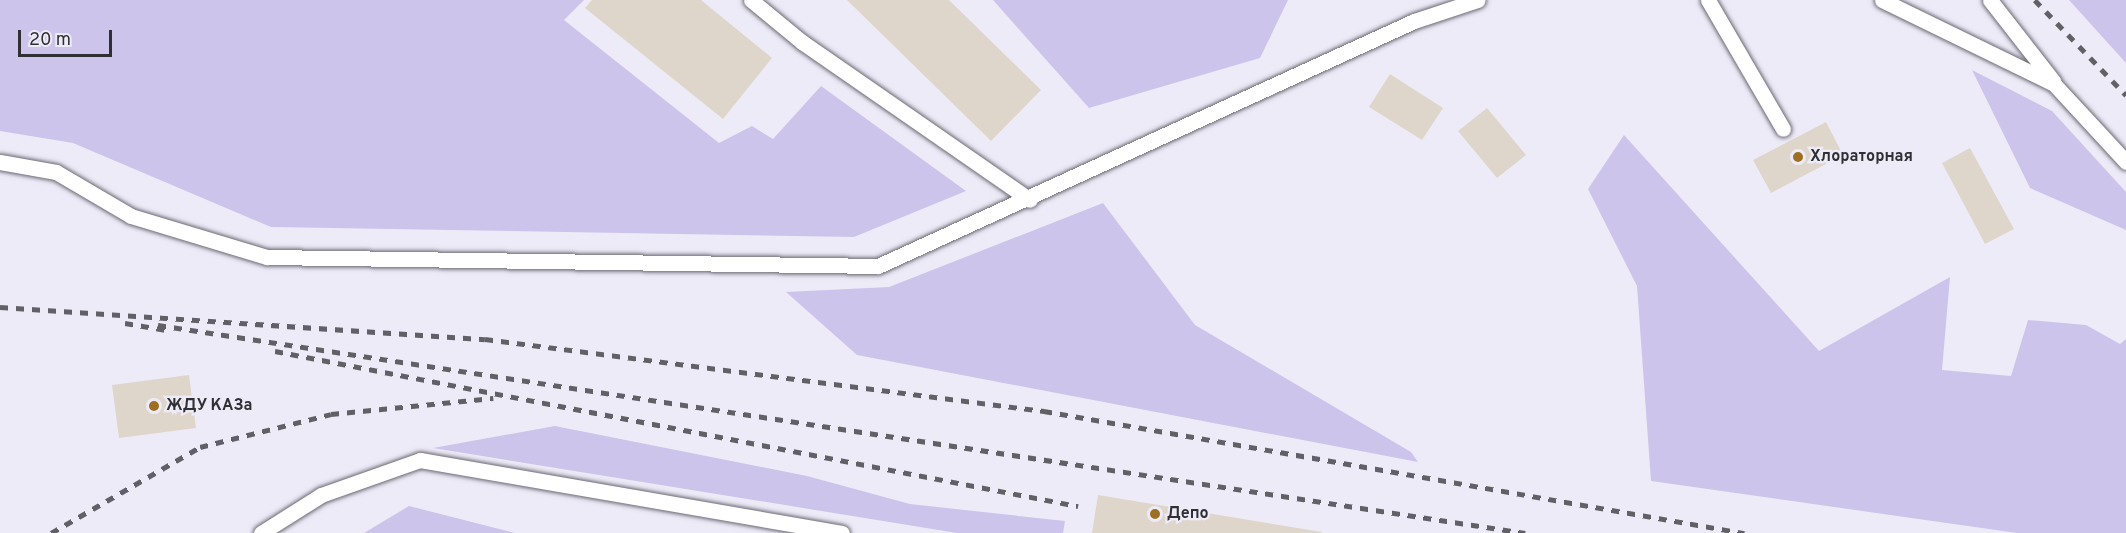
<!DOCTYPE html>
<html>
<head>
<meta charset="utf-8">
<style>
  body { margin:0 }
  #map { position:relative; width:2126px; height:533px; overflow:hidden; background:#eeebf8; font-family:Overpass,sans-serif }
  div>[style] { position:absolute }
  .green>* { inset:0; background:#cdc4ec }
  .building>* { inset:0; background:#dfd6cb }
  .roads { filter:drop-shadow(0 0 2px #6a6873) drop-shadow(0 0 2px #6a6873) }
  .lane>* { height:15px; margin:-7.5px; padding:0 7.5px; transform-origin:7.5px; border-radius:7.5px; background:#fff }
  .rail>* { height:4.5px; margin-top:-2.25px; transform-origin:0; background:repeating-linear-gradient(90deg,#626067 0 8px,transparent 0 16px) }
  .dots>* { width:16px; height:16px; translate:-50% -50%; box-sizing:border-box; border:3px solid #eeebf8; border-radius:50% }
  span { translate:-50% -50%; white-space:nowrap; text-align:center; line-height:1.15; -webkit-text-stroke:4.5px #eeebf8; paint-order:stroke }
  .poi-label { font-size:16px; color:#302f34; font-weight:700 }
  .left { translate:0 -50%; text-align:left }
  .scale { position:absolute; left:18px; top:30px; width:94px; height:27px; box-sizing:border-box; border:3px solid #302f34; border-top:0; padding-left:8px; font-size:18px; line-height:21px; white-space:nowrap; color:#302f34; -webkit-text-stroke:4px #eeebf8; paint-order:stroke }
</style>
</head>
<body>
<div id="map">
  <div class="green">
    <div style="clip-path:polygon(0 0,584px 0,564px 20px,719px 143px,752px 126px,773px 139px,821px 86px,966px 191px,854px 237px,271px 227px,73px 143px,0 131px)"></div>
    <div style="clip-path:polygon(993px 0,1288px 0,1260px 58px,1089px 108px)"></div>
    <div style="clip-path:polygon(2069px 0,2126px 0,2126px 63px)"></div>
    <div style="clip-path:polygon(1972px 70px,2052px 111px,2126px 192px,2126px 230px,2030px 188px)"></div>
    <div style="clip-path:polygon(1624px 135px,1819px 351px,1950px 277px,1942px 370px,2011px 376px,2028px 320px,2086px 325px,2120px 344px,2126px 339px,2126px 533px,2017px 533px,1651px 481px,1637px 286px,1588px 189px)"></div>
    <div style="clip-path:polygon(1103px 203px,1195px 325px,1411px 452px,1418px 462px,857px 355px,786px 292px,889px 287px)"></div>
    <div style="clip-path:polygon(555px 426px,807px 476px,910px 504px,1065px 521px,1063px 533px,957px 533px,433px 448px)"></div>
    <div style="clip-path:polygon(409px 506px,515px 533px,364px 533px)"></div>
  </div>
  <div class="building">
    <div style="clip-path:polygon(592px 0,701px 0,772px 58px,723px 119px,585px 8px)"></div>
    <div style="clip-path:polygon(847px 0,949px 0,1041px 90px,991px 141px)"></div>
    <div style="clip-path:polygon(1390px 74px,1443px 108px,1422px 140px,1369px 107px)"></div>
    <div style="clip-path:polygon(1487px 108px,1526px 155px,1497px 178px,1458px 131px)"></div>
    <div style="clip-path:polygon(1826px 122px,1843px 155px,1771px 193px,1753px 160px)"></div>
    <div style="clip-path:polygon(1970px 148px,2014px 229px,1985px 244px,1942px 163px)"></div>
    <div style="clip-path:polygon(189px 375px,196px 428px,119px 438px,112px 385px)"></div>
    <div style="clip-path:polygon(1098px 495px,1322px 532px,1322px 533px,1092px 533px)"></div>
  </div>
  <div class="roads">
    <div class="lane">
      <div style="left:751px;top:0;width:66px;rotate:39.5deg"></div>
      <div style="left:802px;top:42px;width:277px;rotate:34.7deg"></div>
      <div style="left:1708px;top:0;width:149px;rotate:59.8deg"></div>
      <div style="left:1882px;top:0;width:191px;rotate:26deg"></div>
      <div style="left:2054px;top:84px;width:106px;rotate:47.3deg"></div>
      <div style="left:1990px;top:0;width:103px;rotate:52.1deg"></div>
      <div style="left:0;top:162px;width:57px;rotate:10.1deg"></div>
      <div style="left:56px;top:172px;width:87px;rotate:30.4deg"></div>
      <div style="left:131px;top:216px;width:142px;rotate:16.8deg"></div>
      <div style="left:267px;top:257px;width:611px;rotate:0.84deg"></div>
      <div style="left:878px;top:266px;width:589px;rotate:-24.56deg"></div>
      <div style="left:1414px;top:21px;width:67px;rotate:-18.2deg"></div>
      <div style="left:261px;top:533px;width:71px;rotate:-32.3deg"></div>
      <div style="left:321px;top:495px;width:105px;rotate:-19.5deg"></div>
      <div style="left:420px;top:460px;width:428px;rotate:9.8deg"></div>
    </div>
  </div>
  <div class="rail">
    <div style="left:2035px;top:0;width:132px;rotate:46.2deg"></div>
    <div style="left:0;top:307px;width:486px;rotate:3.8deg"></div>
    <div style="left:485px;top:339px;width:564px;rotate:7.34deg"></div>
    <div style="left:1044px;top:411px;width:711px;rotate:9.89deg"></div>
    <div style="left:125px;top:323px;width:42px;rotate:9.7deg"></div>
    <div style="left:158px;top:325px;width:1383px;rotate:8.65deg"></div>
    <div style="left:275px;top:351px;width:818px;rotate:10.93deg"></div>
    <div style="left:51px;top:533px;width:172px;rotate:-30deg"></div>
    <div style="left:200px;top:447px;width:135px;rotate:-14.1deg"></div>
    <div style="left:331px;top:414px;width:163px;rotate:-5.6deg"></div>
  </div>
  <div class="dots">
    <div style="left:1798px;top:157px;background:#9d6f20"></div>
    <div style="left:154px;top:406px;background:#9d6f20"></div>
    <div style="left:1155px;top:514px;background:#9d6f20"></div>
  </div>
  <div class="poi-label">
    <span class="left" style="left:1810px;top:157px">Хлораторная</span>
    <span class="left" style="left:166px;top:406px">ЖДУ КАЗа</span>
    <span class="left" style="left:1167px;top:514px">Депо</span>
  </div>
  <div class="scale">20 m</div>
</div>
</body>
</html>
